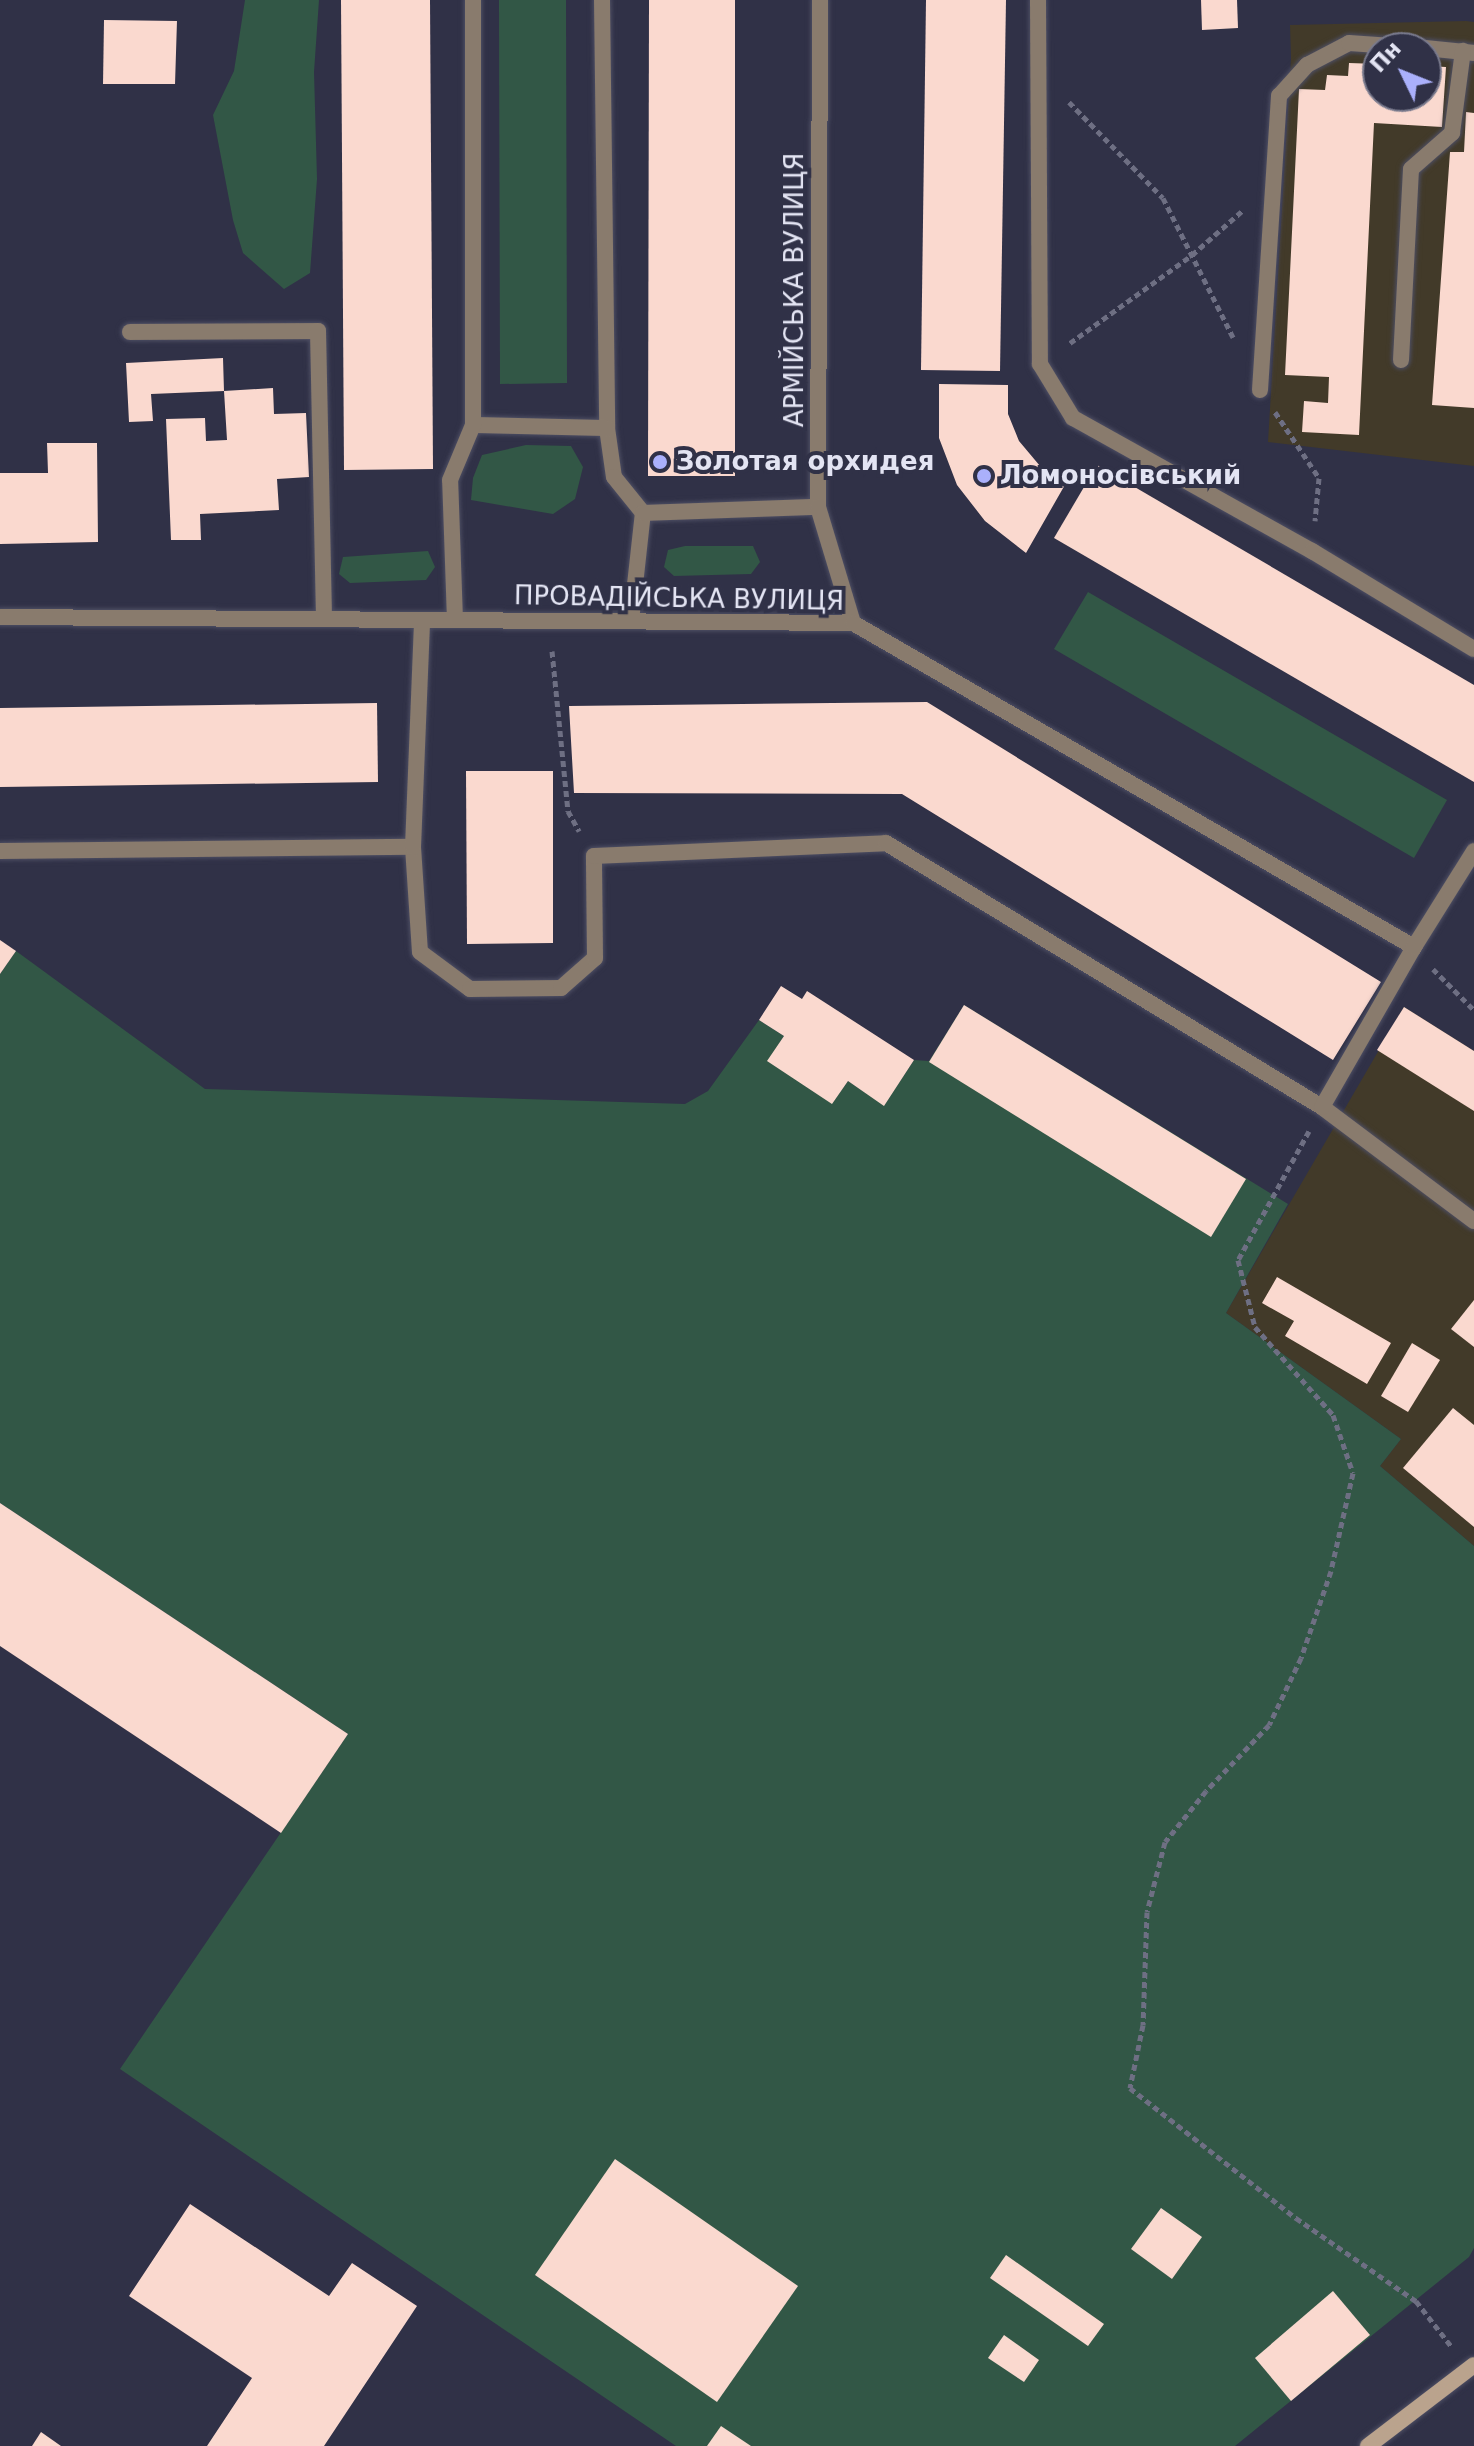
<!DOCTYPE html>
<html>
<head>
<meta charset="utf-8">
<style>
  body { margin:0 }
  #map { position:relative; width:1474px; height:2446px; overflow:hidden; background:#303147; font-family:"DejaVu Sans",sans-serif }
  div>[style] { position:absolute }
  .industrial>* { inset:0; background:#423a29 }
  .green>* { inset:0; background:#325746 }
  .building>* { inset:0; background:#fad9cf }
  .path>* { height:5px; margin-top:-2.5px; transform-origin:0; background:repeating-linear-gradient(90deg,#6e6f83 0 6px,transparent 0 10px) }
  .roads { filter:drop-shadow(0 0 2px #4d4e63) drop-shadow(0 0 2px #4d4e63) }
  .lane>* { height:16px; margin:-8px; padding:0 8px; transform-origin:8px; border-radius:8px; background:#897b6d }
  .street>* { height:16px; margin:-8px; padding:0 8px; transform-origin:8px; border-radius:8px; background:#897b6d }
  .secondary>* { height:16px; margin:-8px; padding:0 8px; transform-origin:8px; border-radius:8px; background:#baa38d }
  .dots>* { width:22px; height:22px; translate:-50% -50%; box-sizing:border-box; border:4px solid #303147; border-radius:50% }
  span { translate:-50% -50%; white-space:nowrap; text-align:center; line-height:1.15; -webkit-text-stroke:8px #303147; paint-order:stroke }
  .street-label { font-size:26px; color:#e3e4f3 }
  .poi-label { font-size:26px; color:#e3e4f3; font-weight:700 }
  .left { translate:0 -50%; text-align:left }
  .north { position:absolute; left:1362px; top:32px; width:80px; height:80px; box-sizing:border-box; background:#303147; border:2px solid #78798c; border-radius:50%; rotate:313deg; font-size:22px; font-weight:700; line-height:32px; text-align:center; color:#e3e4f3 }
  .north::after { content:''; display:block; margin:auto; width:28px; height:36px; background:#aab0fb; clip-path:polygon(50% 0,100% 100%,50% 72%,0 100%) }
</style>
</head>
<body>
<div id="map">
  <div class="industrial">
    <div style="clip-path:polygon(evenodd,1466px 21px,1474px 22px,1474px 466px,1268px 442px,1291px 58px,1290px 25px,1466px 21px,1378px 48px,1426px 48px,1426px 96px,1378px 96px,1378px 48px)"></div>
    <div style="clip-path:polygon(1404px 1007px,1474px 1051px,1474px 1546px,1380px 1466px,1401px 1439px,1226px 1313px)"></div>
  </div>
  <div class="green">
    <div style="clip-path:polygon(245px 0,319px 0,314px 72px,317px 179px,310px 273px,284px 289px,243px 253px,233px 220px,213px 115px,234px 71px)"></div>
    <div style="clip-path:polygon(499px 0,566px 0,567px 383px,500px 384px)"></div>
    <div style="clip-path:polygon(526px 445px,571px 446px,583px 467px,575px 499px,553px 514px,471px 500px,473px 478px,482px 455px)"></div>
    <div style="clip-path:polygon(685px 546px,753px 546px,760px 562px,751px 574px,674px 576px,664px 567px,668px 550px)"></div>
    <div style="clip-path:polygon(428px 551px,435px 567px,426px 580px,350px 583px,339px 574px,343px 557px)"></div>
    <div style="clip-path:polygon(1088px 592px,1447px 800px,1414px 858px,1054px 649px)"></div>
    <div style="clip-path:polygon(16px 951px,205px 1089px,685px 1104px,708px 1091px,759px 1020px,784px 1036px,768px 1061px,832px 1103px,848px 1081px,884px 1105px,914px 1060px,929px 1061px,964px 1005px,1288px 1204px,1226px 1313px,1401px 1439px,1380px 1466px,1474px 1546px,1474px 2248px,1469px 2257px,1235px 2446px,676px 2446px,120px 2069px,348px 1734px,0 1503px,0 974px)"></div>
  </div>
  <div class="building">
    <div style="clip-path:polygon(341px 0,430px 0,433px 469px,344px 470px)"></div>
    <div style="clip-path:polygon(649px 0,735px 0,735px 476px,648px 476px)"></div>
    <div style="clip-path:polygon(926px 0,1006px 0,1000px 371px,921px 370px)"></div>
    <div style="clip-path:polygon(1201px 0,1237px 0,1238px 28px,1202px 30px)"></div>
    <div style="clip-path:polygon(104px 20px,177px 21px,175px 84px,103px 84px)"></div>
    <div style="clip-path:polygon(1349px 63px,1378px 64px,1378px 96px,1426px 96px,1426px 66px,1446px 67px,1442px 127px,1374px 123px,1359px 435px,1302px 432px,1304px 401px,1328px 403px,1329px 377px,1285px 375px,1299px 89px,1325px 90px,1327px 75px,1348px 76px)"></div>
    <div style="clip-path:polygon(1466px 112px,1474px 113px,1474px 408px,1432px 405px,1450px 152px,1464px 152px)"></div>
    <div style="clip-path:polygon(223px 358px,224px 391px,151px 394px,153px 421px,129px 422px,126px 363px)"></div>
    <div style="clip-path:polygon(939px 384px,1008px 385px,1008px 414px,1019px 441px,1040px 466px,1066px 483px,1026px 553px,985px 521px,957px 485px,939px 438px)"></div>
    <div style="clip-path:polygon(273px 388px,274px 414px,306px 413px,309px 477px,277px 479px,279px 510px,200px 514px,201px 540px,171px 540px,166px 419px,205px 418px,206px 441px,227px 440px,224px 391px)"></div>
    <div style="clip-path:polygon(47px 443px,97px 443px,98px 542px,0 544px,0 473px,48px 473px)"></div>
    <div style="clip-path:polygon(1097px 465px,1474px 685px,1474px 782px,1054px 538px)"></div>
    <div style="clip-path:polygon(927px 702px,1381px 982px,1333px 1060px,902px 794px,574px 793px,569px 706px)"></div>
    <div style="clip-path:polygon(377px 703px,378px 782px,0 787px,0 708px)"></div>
    <div style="clip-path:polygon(466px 771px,553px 771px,553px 943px,467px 944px)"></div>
    <div style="clip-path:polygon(0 940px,16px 951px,0 974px)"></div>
    <div style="clip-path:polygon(781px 986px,802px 999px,807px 991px,914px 1060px,884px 1106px,848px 1081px,832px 1104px,767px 1061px,784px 1036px,759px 1020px)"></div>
    <div style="clip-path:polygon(964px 1005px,1246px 1179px,1211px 1237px,929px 1062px)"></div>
    <div style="clip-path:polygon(1404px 1007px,1474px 1051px,1474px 1111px,1377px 1050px)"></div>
    <div style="clip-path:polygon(1277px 1277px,1391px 1343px,1367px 1384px,1285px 1336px,1294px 1321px,1262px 1303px)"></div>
    <div style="clip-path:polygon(1474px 1300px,1474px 1347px,1451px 1329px)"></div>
    <div style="clip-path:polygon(1412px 1343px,1440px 1360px,1408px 1412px,1381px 1396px)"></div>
    <div style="clip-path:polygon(1453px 1408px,1474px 1425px,1474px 1527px,1403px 1468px)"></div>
    <div style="clip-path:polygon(0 1503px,348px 1734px,281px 1833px,0 1646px)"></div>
    <div style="clip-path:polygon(615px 2159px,798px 2286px,717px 2402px,535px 2275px)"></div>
    <div style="clip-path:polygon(190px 2204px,329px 2296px,352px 2263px,417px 2306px,324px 2446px,207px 2446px,252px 2378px,129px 2296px)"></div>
    <div style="clip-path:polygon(1161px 2208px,1202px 2237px,1172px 2279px,1131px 2249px)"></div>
    <div style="clip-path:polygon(1006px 2255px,1104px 2324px,1088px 2346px,990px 2278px)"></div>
    <div style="clip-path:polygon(1333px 2291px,1370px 2335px,1291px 2401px,1255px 2358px)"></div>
    <div style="clip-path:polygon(1004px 2335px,1039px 2360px,1024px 2382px,988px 2358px)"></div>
    <div style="clip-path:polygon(721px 2426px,751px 2446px,707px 2446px)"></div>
    <div style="clip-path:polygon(41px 2432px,61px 2446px,32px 2446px)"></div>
  </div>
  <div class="path">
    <div style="left:1069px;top:102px;width:134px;rotate:45.6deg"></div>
    <div style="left:1163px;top:198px;width:156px;rotate:63.3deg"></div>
    <div style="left:1070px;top:343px;width:150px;rotate:-35.8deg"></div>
    <div style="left:1192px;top:255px;width:68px;rotate:-41.4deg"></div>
    <div style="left:1275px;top:412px;width:79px;rotate:56.3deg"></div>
    <div style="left:1319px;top:478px;width:43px;rotate:95.3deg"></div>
    <div style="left:552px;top:651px;width:161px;rotate:84.3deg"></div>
    <div style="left:568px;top:811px;width:23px;rotate:61deg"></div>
    <div style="left:1433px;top:969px;width:58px;rotate:45deg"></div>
    <div style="left:1309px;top:1131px;width:147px;rotate:118.8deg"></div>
    <div style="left:1238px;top:1260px;width:69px;rotate:75.8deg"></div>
    <div style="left:1255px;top:1327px;width:118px;rotate:48.4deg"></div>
    <div style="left:1333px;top:1415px;width:61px;rotate:71deg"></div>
    <div style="left:1353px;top:1473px;width:100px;rotate:102.7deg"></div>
    <div style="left:1331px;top:1571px;width:92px;rotate:109deg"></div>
    <div style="left:1301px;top:1658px;width:74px;rotate:115.5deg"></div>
    <div style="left:1269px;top:1725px;width:91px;rotate:133.7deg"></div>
    <div style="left:1206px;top:1791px;width:65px;rotate:128.8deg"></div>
    <div style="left:1165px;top:1842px;width:72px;rotate:104.4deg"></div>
    <div style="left:1147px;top:1912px;width:113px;rotate:92deg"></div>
    <div style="left:1143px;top:2025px;width:64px;rotate:101.7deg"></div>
    <div style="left:1130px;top:2088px;width:211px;rotate:38.1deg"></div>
    <div style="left:1296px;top:2218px;width:146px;rotate:34.7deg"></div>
    <div style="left:1416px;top:2301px;width:57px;rotate:52.1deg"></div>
  </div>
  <div class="roads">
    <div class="lane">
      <div style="left:602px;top:0;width:428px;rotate:89.3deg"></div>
      <div style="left:607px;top:428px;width:49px;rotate:81.9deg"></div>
      <div style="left:614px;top:477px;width:46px;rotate:51.1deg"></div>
      <div style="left:1426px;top:48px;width:48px;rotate:5.9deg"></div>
      <div style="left:130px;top:332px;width:188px;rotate:-0.3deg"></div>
      <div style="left:318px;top:331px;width:288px;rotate:88.8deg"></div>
      <div style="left:1401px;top:360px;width:191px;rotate:-87deg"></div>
      <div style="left:1411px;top:169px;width:55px;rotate:-41.3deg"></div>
      <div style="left:1452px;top:133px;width:83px;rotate:-82.4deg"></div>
      <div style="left:1260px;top:390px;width:295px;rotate:-86.3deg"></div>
      <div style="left:1279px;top:96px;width:42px;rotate:-47.9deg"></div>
      <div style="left:1307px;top:65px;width:47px;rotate:-27.6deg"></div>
      <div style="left:1349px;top:43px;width:72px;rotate:4deg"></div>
      <div style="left:473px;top:425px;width:134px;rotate:1.3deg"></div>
      <div style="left:455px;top:620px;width:140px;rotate:-92deg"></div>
      <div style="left:450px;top:480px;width:60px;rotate:-67.3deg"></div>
      <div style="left:473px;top:425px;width:425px;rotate:-90deg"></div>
      <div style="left:631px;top:621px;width:109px;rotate:-83.7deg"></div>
      <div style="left:643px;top:513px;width:175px;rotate:-2deg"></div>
      <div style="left:413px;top:847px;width:105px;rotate:86.2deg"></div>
      <div style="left:420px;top:952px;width:62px;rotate:36.5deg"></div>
      <div style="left:470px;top:989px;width:91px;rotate:-0.6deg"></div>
      <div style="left:561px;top:988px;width:45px;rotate:-41.4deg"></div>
      <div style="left:595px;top:958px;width:102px;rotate:-90.6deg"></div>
      <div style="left:594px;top:856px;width:292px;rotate:-2.5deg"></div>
      <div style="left:886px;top:843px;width:510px;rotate:31.2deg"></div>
      <div style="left:1322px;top:1107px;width:190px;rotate:36.9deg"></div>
      <div style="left:0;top:851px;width:413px;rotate:-0.6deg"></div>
      <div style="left:413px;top:847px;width:227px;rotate:-87.7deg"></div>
      <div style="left:1322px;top:1107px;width:185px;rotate:-60.1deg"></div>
    </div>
    <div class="street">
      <div style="left:820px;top:0;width:507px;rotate:90.23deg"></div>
      <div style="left:818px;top:507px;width:121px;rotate:73.2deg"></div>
      <div style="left:1038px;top:0;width:364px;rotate:89.7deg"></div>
      <div style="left:1040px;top:364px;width:63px;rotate:58.6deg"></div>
      <div style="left:1073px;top:418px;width:274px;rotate:29.1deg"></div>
      <div style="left:1312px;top:551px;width:189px;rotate:31.2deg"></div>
      <div style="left:0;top:617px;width:853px;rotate:0.4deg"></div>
      <div style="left:853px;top:623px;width:648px;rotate:30.01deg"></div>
      <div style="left:1414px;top:947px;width:113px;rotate:-58deg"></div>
    </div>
    <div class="secondary">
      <div style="left:1368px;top:2446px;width:133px;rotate:-37.4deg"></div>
    </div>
  </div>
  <div class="dots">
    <div style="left:660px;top:462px;background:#aab0fb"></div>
    <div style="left:984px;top:476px;background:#aab0fb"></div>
  </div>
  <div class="street-label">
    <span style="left:795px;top:290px;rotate:-90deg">АРМІЙСЬКА ВУЛИЦЯ</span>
    <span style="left:679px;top:599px;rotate:1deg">ПРОВАДІЙСЬКА ВУЛИЦЯ</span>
  </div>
  <div class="poi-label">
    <span class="left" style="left:676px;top:462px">Золотая орхидея</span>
    <span class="left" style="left:1000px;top:476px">Ломоносівський</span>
  </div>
  <div class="north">Пн</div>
</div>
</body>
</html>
